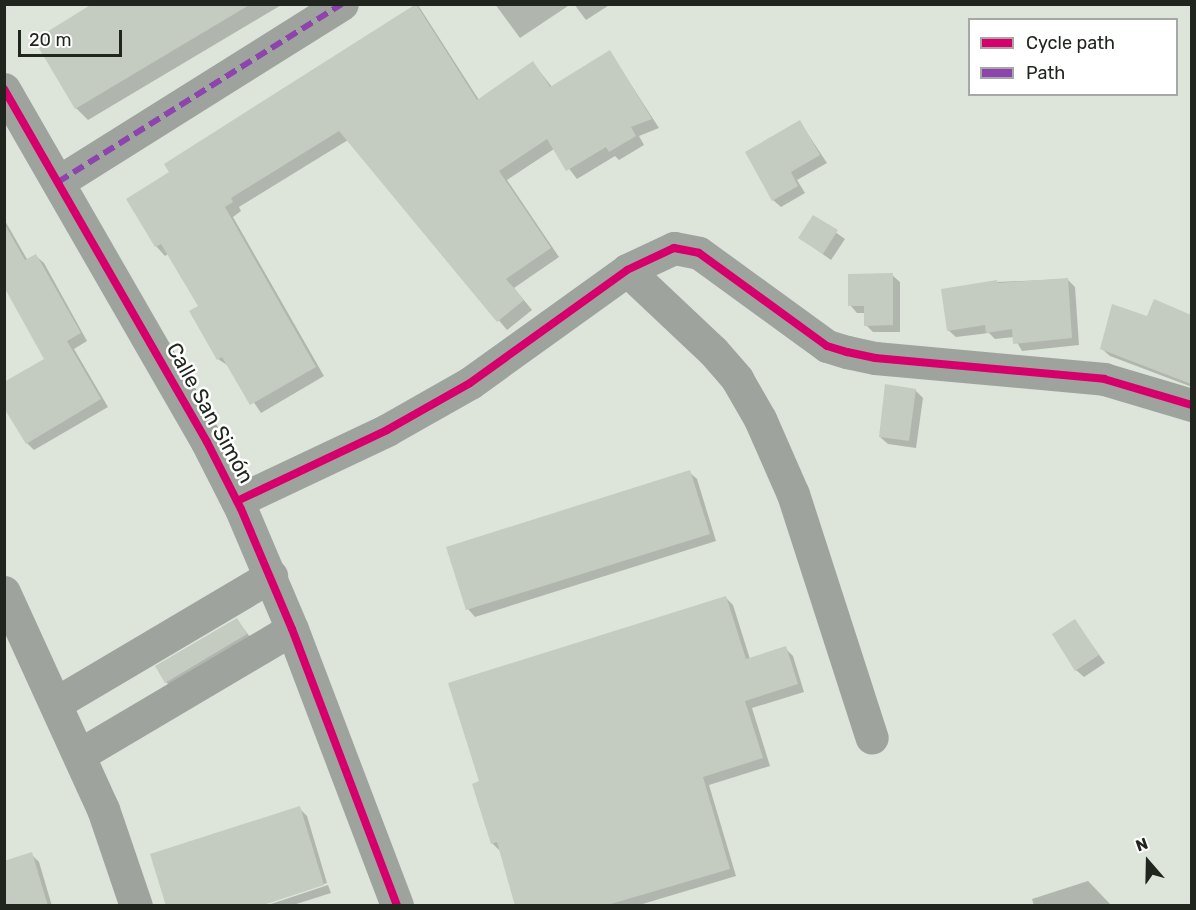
<!DOCTYPE html>
<html>
<head>
<meta charset="utf-8">
<style>
  body { margin:0 }
  #map { position:relative; width:1196px; height:910px; overflow:hidden; background:#dde4d9; font-family:Rubik,sans-serif }
  div>[style] { position:absolute }
  .shadow>* { inset:0; background:#0003 }
  .building>* { inset:0; background:#c4cbc0 }
  .minor>* { height:33px; margin:-16.5px; padding:0 16.5px; transform-origin:16.5px; border-radius:16.5px; background:#9fa39e }
  .quiet>* { height:6px; margin-top:-3px; transform-origin:0; background:repeating-linear-gradient(90deg,#8e44ad 0 12px,transparent 0 18px) }
  .cycleway>* { height:8px; margin:-4px; padding:0 4px; transform-origin:4px; border-radius:4px; background:#d6006c }
  span { translate:-50% -50%; white-space:nowrap; text-align:center; line-height:1.15; -webkit-text-stroke:5px #fff; paint-order:stroke }
  .street-label { font-size:21px; color:#20251d }
  .frame { position:absolute; inset:0; border:6px solid #20251d; pointer-events:none }
  .legend { position:absolute; left:968px; top:18px; width:210px; height:78px; box-sizing:border-box; background:#fff; border:2px solid #a6a8a5; margin:0; padding:8px 10px; list-style:none; font-size:18px; color:#20251d }
  .legend li { display:flex; align-items:center; gap:12px; height:30px }
  .legend b { width:30px; border:2px solid #a6a8a5 }
  .north { position:absolute; left:1118px; top:832px; width:60px; height:60px; -webkit-text-stroke:4px #fff; paint-order:stroke; rotate:340deg; font-size:16px; font-weight:700; line-height:24px; text-align:center; color:#20251d }
  .north::after { content:''; display:block; margin:auto; width:21px; height:27px; background:#20251d; clip-path:polygon(50% 0,100% 100%,50% 72%,0 100%) }
  .scale { position:absolute; left:18px; top:30px; width:104px; height:27px; box-sizing:border-box; border:3px solid #20251d; border-top:0; padding-left:8px; font-size:18px; line-height:21px; white-space:nowrap; color:#20251d; -webkit-text-stroke:4px #fff; paint-order:stroke }
</style>
</head>
<body>
<div id="map">
  <div class="shadow">
    <div style="clip-path:polygon(96px 4px,283px 4px,88px 120px,76px 108px)"></div>
    <div style="clip-path:polygon(495px 4px,571px 4px,520px 38px)"></div>
    <div style="clip-path:polygon(574px 4px,611px 4px,586px 20px)"></div>
    <div style="clip-path:polygon(418px 5px,479px 100px,533px 63px,552px 87px,610px 52px,659px 128px,639px 136px,644px 145px,619px 160px,615px 156px,577px 179px,554px 149px,507px 180px,559px 257px,514px 288px,532px 310px,507px 330px,348px 140px,239px 207px,241px 211px,233px 217px,324px 376px,261px 413px,230px 367px,218px 359px,191px 312px,200px 307px,168px 254px,165px 256px,156px 246px,171px 173px,166px 164px)"></div>
    <div style="clip-path:polygon(800px 122px,827px 163px,797px 180px,805px 193px,781px 207px,773px 200px)"></div>
    <div style="clip-path:polygon(814px 217px,845px 239px,831px 260px,800px 238px)"></div>
    <div style="clip-path:polygon(4px 219px,28px 261px,36px 256px,44px 263px,87px 341px,74px 349px,108px 407px,34px 450px,27px 443px,46px 359px,4px 283px)"></div>
    <div style="clip-path:polygon(892px 275px,900px 282px,900px 332px,873px 332px,866px 325px,866px 313px,857px 313px,850px 305px)"></div>
    <div style="clip-path:polygon(1067px 279px,1075px 287px,1079px 345px,1022px 351px,1014px 337px,995px 339px,989px 333px,956px 337px,948px 330px,997px 282px)"></div>
    <div style="clip-path:polygon(1155px 301px,1192px 317px,1192px 387px,1110px 356px,1102px 349px,1148px 318px)"></div>
    <div style="clip-path:polygon(915px 390px,923px 398px,916px 448px,888px 444px,880px 437px)"></div>
    <div style="clip-path:polygon(689px 472px,697px 479px,716px 541px,475px 617px,468px 609px)"></div>
    <div style="clip-path:polygon(725px 597px,733px 605px,750px 659px,785px 648px,793px 656px,804px 692px,752px 708px,770px 766px,709px 785px,736px 876px,636px 906px,517px 906px,500px 851px,492px 843px,481px 782px)"></div>
    <div style="clip-path:polygon(237px 620px,254px 642px,173px 689px,166px 682px)"></div>
    <div style="clip-path:polygon(1075px 621px,1105px 663px,1084px 677px,1076px 670px)"></div>
    <div style="clip-path:polygon(299px 808px,307px 816px,327px 883px,255px 906px)"></div>
    <div style="clip-path:polygon(31px 854px,39px 862px,52px 906px,4px 906px)"></div>
    <div style="clip-path:polygon(1088px 881px,1112px 906px,1034px 906px,1032px 899px)"></div>
    <div style="clip-path:polygon(328px 885px,331px 893px,290px 906px,265px 906px)"></div>
  </div>
  <div class="building">
    <div style="clip-path:polygon(92px 4px,251px 4px,75px 109px,34px 40px)"></div>
    <div style="clip-path:polygon(416px 4px,477px 100px,533px 61px,550px 87px,610px 50px,652px 119px,631px 127px,636px 136px,609px 152px,606px 147px,566px 171px,547px 139px,499px 171px,551px 248px,506px 279px,524px 300px,497px 322px,339px 131px,231px 198px,233px 202px,225px 207px,316px 367px,250px 405px,222px 357px,217px 360px,189px 311px,198px 306px,161px 244px,155px 247px,126px 199px,169px 172px,164px 164px)"></div>
    <div style="clip-path:polygon(800px 120px,820px 155px,791px 172px,798px 186px,772px 201px,745px 152px)"></div>
    <div style="clip-path:polygon(813px 215px,838px 230px,823px 254px,798px 238px)"></div>
    <div style="clip-path:polygon(4px 223px,25px 260px,36px 254px,81px 333px,67px 341px,101px 399px,26px 444px,4px 408px,4px 382px,44px 359px,4px 287px)"></div>
    <div style="clip-path:polygon(893px 273px,893px 325px,864px 326px,864px 306px,848px 306px,848px 274px)"></div>
    <div style="clip-path:polygon(1068px 278px,1072px 338px,1013px 344px,1012px 329px,986px 333px,985px 325px,947px 331px,941px 289px,997px 280px,998px 283px)"></div>
    <div style="clip-path:polygon(1154px 299px,1191px 315px,1191px 384px,1100px 349px,1112px 304px,1147px 316px)"></div>
    <div style="clip-path:polygon(885px 384px,916px 389px,909px 441px,879px 437px)"></div>
    <div style="clip-path:polygon(690px 470px,710px 534px,466px 610px,446px 547px)"></div>
    <div style="clip-path:polygon(726px 596px,746px 659px,786px 646px,798px 684px,745px 701px,763px 758px,703px 777px,730px 869px,604px 906px,515px 906px,497px 842px,491px 844px,472px 784px,479px 781px,448px 683px)"></div>
    <div style="clip-path:polygon(237px 618px,247px 634px,165px 683px,155px 666px)"></div>
    <div style="clip-path:polygon(1075px 619px,1099px 655px,1075px 671px,1052px 634px)"></div>
    <div style="clip-path:polygon(300px 806px,324px 885px,260px 906px,166px 906px,150px 854px)"></div>
    <div style="clip-path:polygon(32px 852px,48px 906px,4px 906px,4px 861px)"></div>
  </div>
  <div class="minor">
    <div style="left:4px;top:89px;width:407px;rotate:60.1deg"></div>
    <div style="left:207px;top:442px;width:75px;rotate:63.1deg"></div>
    <div style="left:241px;top:509px;width:130px;rotate:67deg"></div>
    <div style="left:292px;top:629px;width:296px;rotate:69.2deg"></div>
    <div style="left:58px;top:182px;width:335px;rotate:-32.1deg"></div>
    <div style="left:627px;top:270px;width:118px;rotate:43.3deg"></div>
    <div style="left:713px;top:351px;width:37px;rotate:49deg"></div>
    <div style="left:737px;top:379px;width:46px;rotate:60.1deg"></div>
    <div style="left:760px;top:419px;width:82px;rotate:66.3deg"></div>
    <div style="left:793px;top:494px;width:256px;rotate:72.1deg"></div>
    <div style="left:237px;top:501px;width:166px;rotate:-25.3deg"></div>
    <div style="left:387px;top:430px;width:95px;rotate:-29.5deg"></div>
    <div style="left:470px;top:383px;width:193px;rotate:-35.7deg"></div>
    <div style="left:627px;top:270px;width:52px;rotate:-25.1deg"></div>
    <div style="left:674px;top:248px;width:25px;rotate:11deg"></div>
    <div style="left:699px;top:253px;width:158px;rotate:36deg"></div>
    <div style="left:827px;top:346px;width:21px;rotate:17deg"></div>
    <div style="left:847px;top:352px;width:29px;rotate:12deg"></div>
    <div style="left:875px;top:358px;width:230px;rotate:5.2deg"></div>
    <div style="left:1104px;top:379px;width:92px;rotate:16.5deg"></div>
    <div style="left:4px;top:592px;width:239px;rotate:65.5deg"></div>
    <div style="left:103px;top:809px;width:102px;rotate:71.2deg"></div>
    <div style="left:56px;top:703px;width:250px;rotate:-30.6deg"></div>
    <div style="left:79px;top:755px;width:247px;rotate:-30.6deg"></div>
  </div>
  <div class="quiet">
    <div style="left:58px;top:182px;width:335px;rotate:-32.1deg"></div>
  </div>
  <div class="cycleway">
    <div style="left:4px;top:89px;width:407px;rotate:60.1deg"></div>
    <div style="left:207px;top:442px;width:75px;rotate:63.1deg"></div>
    <div style="left:241px;top:509px;width:130px;rotate:67deg"></div>
    <div style="left:292px;top:629px;width:296px;rotate:69.2deg"></div>
    <div style="left:237px;top:501px;width:166px;rotate:-25.3deg"></div>
    <div style="left:387px;top:430px;width:95px;rotate:-29.5deg"></div>
    <div style="left:470px;top:383px;width:193px;rotate:-35.7deg"></div>
    <div style="left:627px;top:270px;width:52px;rotate:-25.1deg"></div>
    <div style="left:674px;top:248px;width:25px;rotate:11deg"></div>
    <div style="left:699px;top:253px;width:158px;rotate:36deg"></div>
    <div style="left:827px;top:346px;width:21px;rotate:17deg"></div>
    <div style="left:847px;top:352px;width:29px;rotate:12deg"></div>
    <div style="left:875px;top:358px;width:230px;rotate:5.2deg"></div>
    <div style="left:1104px;top:379px;width:92px;rotate:16.5deg"></div>
  </div>
  <div class="street-label">
    <span style="left:210px;top:413px;rotate:61deg">Calle San Simón</span>
  </div>
  <div class="frame"></div>
  <ul class="legend">
  <li><b style="height:8px;background:#d6006c"></b>Cycle path</li>
  <li><b style="height:8px;background:#8e44ad"></b>Path</li>
  </ul>
  <div class="north">N</div>
  <div class="scale">20 m</div>
</div>
</body>
</html>
